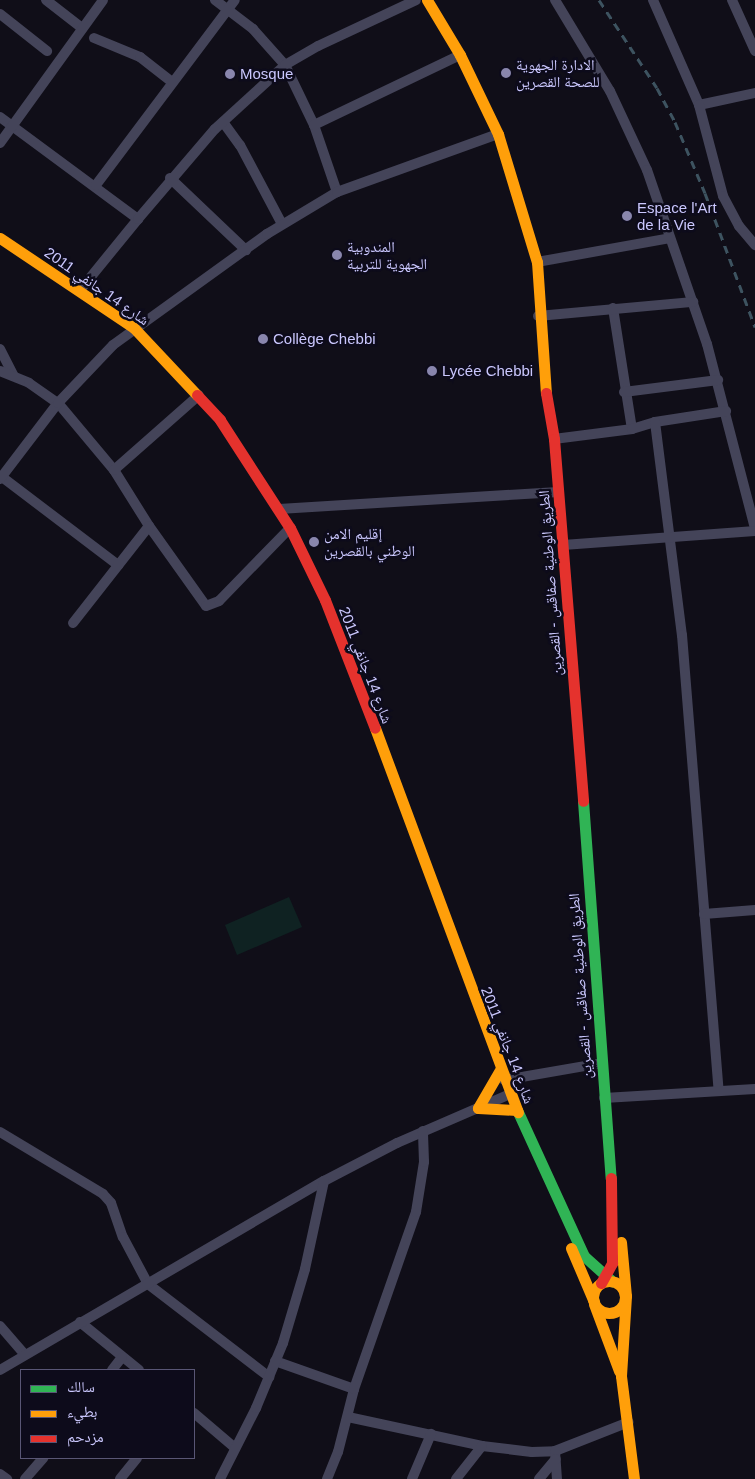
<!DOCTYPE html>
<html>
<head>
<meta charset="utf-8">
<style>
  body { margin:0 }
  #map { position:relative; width:755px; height:1479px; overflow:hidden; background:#100e18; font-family:Helvetica,"Noto Naskh Arabic",sans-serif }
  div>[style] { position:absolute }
  .green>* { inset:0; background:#0f2222 }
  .street>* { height:10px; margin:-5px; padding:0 5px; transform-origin:5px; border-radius:5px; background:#444459 }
  .fast>* { height:11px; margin:-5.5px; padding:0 5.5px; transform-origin:5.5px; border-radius:5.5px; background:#30b455 }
  .slow>* { height:11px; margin:-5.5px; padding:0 5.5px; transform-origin:5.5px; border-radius:5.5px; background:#ff9f0a }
  .slow>.ring { margin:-5.5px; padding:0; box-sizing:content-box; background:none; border:11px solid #ff9f0a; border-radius:50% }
  .jam>* { height:11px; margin:-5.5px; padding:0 5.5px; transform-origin:5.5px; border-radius:5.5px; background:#e5322d }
  .rail>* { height:3px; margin-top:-1.5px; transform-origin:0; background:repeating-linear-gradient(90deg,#3d5360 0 8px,transparent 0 14px) }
  .dots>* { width:14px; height:14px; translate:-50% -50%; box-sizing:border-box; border:2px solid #0d0b1b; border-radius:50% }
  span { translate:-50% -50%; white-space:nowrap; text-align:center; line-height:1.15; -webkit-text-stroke:5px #0d0b1b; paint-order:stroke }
  .poi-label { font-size:15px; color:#cac7fd }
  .left { translate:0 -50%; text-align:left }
  .street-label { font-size:15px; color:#cac7fd }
  .legend { position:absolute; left:20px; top:1369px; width:175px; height:90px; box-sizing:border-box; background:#0d0b1b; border:1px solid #595675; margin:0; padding:6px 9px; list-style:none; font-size:15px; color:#cac7fd }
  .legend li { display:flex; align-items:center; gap:10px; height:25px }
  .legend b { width:25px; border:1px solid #595675 }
</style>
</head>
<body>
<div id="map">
  <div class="green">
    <div style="clip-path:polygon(289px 897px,302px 927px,237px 955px,225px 925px)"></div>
  </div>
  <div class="street">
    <div style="left:46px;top:0;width:46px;rotate:37.9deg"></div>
    <div style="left:215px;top:0;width:48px;rotate:37.3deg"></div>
    <div style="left:253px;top:29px;width:48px;rotate:48.4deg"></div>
    <div style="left:285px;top:65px;width:67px;rotate:64.2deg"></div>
    <div style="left:314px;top:125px;width:71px;rotate:71.1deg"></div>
    <div style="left:555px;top:0;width:106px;rotate:58.9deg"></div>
    <div style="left:610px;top:91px;width:87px;rotate:64.9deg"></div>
    <div style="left:647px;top:170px;width:184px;rotate:71deg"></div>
    <div style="left:707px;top:344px;width:190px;rotate:75.4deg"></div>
    <div style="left:653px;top:0;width:115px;rotate:66.3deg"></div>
    <div style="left:699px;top:105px;width:57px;rotate:-12.1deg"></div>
    <div style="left:732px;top:0;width:56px;rotate:65.7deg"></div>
    <div style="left:0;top:14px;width:60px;rotate:38.2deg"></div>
    <div style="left:94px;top:38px;width:50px;rotate:22.4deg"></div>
    <div style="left:140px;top:57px;width:41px;rotate:38deg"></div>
    <div style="left:699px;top:105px;width:94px;rotate:75.2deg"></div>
    <div style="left:723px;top:196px;width:34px;rotate:62deg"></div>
    <div style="left:739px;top:226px;width:25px;rotate:50deg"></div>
    <div style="left:0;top:117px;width:172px;rotate:36.5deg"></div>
    <div style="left:138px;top:219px;width:92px;rotate:129.2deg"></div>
    <div style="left:223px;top:122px;width:29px;rotate:54deg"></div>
    <div style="left:240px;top:145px;width:89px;rotate:62deg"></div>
    <div style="left:314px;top:125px;width:162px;rotate:-25.6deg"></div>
    <div style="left:0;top:143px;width:176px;rotate:-54.2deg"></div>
    <div style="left:170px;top:178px;width:105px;rotate:43.5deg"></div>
    <div style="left:96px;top:185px;width:231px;rotate:-53.1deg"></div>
    <div style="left:138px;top:219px;width:118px;rotate:-49.5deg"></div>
    <div style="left:215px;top:129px;width:95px;rotate:-42.4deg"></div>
    <div style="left:285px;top:65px;width:38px;rotate:-30deg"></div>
    <div style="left:318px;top:46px;width:108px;rotate:-25.1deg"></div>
    <div style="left:537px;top:262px;width:135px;rotate:-10.2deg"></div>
    <div style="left:613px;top:308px;width:122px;rotate:81.1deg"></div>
    <div style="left:538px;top:316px;width:156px;rotate:-5.2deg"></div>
    <div style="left:0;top:349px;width:29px;rotate:63deg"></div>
    <div style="left:0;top:371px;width:31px;rotate:22deg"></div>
    <div style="left:29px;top:383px;width:35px;rotate:35deg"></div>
    <div style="left:58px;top:403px;width:87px;rotate:50.1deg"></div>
    <div style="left:114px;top:470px;width:66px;rotate:58deg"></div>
    <div style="left:149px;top:526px;width:98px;rotate:54.5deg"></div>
    <div style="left:206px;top:606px;width:14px;rotate:-21deg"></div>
    <div style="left:219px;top:601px;width:102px;rotate:-45.8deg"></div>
    <div style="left:624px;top:392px;width:95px;rotate:-7.3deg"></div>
    <div style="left:655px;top:422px;width:72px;rotate:-8.8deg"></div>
    <div style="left:554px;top:439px;width:79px;rotate:-7.3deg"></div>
    <div style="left:632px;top:429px;width:24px;rotate:-17deg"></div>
    <div style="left:655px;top:422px;width:215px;rotate:82.8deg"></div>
    <div style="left:682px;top:635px;width:457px;rotate:85.4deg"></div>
    <div style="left:114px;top:470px;width:113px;rotate:-41.4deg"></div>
    <div style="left:2px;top:477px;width:146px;rotate:37.2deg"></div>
    <div style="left:0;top:479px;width:96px;rotate:-52.7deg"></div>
    <div style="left:58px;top:403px;width:80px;rotate:-46.5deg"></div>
    <div style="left:113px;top:345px;width:190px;rotate:-35.8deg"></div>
    <div style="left:267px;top:234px;width:82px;rotate:-31deg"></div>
    <div style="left:337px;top:192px;width:171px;rotate:-19.8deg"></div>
    <div style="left:279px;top:509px;width:280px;rotate:-3.5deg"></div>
    <div style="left:563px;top:545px;width:193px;rotate:-4.2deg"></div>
    <div style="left:73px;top:623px;width:123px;rotate:-51.9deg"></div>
    <div style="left:704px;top:914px;width:51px;rotate:-4.5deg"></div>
    <div style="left:504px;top:1080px;width:99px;rotate:-9.8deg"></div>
    <div style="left:604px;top:1098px;width:151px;rotate:-3.4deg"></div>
    <div style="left:0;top:1132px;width:120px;rotate:31deg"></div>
    <div style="left:103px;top:1194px;width:12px;rotate:48deg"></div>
    <div style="left:111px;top:1203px;width:36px;rotate:71deg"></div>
    <div style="left:123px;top:1237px;width:53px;rotate:62deg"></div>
    <div style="left:148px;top:1284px;width:153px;rotate:37.5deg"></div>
    <div style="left:80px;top:1322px;width:76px;rotate:39.1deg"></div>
    <div style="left:0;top:1326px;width:38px;rotate:49deg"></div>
    <div style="left:275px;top:1361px;width:84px;rotate:19.5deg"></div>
    <div style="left:0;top:1370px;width:375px;rotate:-30.3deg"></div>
    <div style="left:324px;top:1181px;width:82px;rotate:-27.5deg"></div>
    <div style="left:397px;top:1143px;width:123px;rotate:-23.4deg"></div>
    <div style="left:112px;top:1370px;width:16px;rotate:-52deg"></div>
    <div style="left:194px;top:1413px;width:54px;rotate:40.5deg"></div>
    <div style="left:348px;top:1417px;width:137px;rotate:12.2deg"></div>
    <div style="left:482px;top:1446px;width:50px;rotate:6.8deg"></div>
    <div style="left:532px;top:1452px;width:23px;rotate:-2deg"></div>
    <div style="left:555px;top:1451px;width:79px;rotate:-21.4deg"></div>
    <div style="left:555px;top:1451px;width:28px;rotate:86deg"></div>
    <div style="left:0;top:1474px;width:9px;rotate:36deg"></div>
    <div style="left:25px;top:1479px;width:28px;rotate:-49deg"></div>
    <div style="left:120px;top:1479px;width:27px;rotate:-51deg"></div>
    <div style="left:220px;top:1479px;width:80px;rotate:-63.1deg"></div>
    <div style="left:256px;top:1408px;width:70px;rotate:-67.4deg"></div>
    <div style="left:283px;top:1343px;width:77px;rotate:-73.4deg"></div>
    <div style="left:305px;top:1269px;width:90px;rotate:-77.8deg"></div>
    <div style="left:327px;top:1479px;width:29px;rotate:-68deg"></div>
    <div style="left:338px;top:1452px;width:65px;rotate:-75.7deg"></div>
    <div style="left:354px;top:1389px;width:188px;rotate:-70.7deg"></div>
    <div style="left:416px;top:1212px;width:51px;rotate:-80.9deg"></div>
    <div style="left:424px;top:1162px;width:31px;rotate:-92deg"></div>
    <div style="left:412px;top:1479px;width:49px;rotate:-67.1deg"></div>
    <div style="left:456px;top:1479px;width:42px;rotate:-51.8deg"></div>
    <div style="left:539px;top:1479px;width:26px;rotate:-50deg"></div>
  </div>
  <div class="fast">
    <div style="left:583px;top:801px;width:378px;rotate:85.8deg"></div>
    <div style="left:518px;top:1112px;width:158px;rotate:65.4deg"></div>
    <div style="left:584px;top:1256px;width:38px;rotate:42deg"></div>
  </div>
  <div class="slow">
    <div style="left:427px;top:0;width:64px;rotate:59deg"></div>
    <div style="left:460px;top:55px;width:88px;rotate:64.3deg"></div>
    <div style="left:498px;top:134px;width:134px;rotate:73.1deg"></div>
    <div style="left:537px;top:262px;width:131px;rotate:86.1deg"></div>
    <div style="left:0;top:238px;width:161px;rotate:33.9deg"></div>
    <div style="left:134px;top:328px;width:92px;rotate:46.8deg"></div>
    <div style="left:375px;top:728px;width:410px;rotate:69.6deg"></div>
    <div style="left:500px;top:1070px;width:44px;rotate:120.1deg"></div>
    <div style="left:478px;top:1108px;width:39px;rotate:3deg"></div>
    <div style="left:621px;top:1242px;width:54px;rotate:84.7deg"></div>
    <div style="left:626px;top:1296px;width:80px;rotate:93.6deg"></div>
    <div style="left:621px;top:1376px;width:104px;rotate:82.8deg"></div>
    <div style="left:571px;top:1248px;width:59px;rotate:66.9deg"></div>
    <div class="ring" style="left:593px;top:1281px;width:21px;height:21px"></div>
    <div style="left:594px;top:1304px;width:72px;rotate:69.5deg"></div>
  </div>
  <div class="jam">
    <div style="left:546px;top:393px;width:47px;rotate:80.1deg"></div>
    <div style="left:554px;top:439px;width:363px;rotate:85.4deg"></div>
    <div style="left:197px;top:395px;width:34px;rotate:47deg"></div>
    <div style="left:220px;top:420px;width:129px;rotate:57.1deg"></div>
    <div style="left:290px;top:528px;width:80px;rotate:64.1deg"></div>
    <div style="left:325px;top:600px;width:137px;rotate:68.7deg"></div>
    <div style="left:601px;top:1283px;width:23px;rotate:-61deg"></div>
    <div style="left:612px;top:1263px;width:85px;rotate:-90.7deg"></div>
  </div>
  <div class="rail">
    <div style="left:599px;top:0;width:105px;rotate:56.6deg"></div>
    <div style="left:657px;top:88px;width:38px;rotate:62deg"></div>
    <div style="left:675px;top:122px;width:77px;rotate:67.1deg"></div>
    <div style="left:705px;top:193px;width:143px;rotate:69.5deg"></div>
  </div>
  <div class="dots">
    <div style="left:506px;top:73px;background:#8986ad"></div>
    <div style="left:230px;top:74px;background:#8986ad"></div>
    <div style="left:627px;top:216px;background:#8986ad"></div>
    <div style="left:337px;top:255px;background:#8986ad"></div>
    <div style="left:263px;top:339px;background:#8986ad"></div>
    <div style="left:432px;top:371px;background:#8986ad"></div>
    <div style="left:314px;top:542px;background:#8986ad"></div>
  </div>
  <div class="poi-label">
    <span class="left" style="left:516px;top:73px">الادارة الجهوية<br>للصحة القصرين</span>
    <span class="left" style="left:240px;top:74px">Mosque</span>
    <span class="left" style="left:637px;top:216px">Espace l'Art<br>de la Vie</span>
    <span class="left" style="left:347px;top:255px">المندوبية<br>الجهوية للتربية</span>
    <span class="left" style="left:273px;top:339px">Collège Chebbi</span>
    <span class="left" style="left:442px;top:371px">Lycée Chebbi</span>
    <span class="left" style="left:324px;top:542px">إقليم الامن<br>الوطني بالقصرين</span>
  </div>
  <div class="street-label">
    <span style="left:97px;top:286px;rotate:35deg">شارع 14 جانفي 2011</span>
    <span style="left:550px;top:583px;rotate:-94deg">الطريق الوطنية صفاقس - القصرين</span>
    <span style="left:366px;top:665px;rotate:69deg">شارع 14 جانفي 2011</span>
    <span style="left:580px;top:986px;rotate:-94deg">الطريق الوطنية صفاقس - القصرين</span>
    <span style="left:508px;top:1045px;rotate:69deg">شارع 14 جانفي 2011</span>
  </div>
  <ul class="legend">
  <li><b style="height:6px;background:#30b455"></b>سالك</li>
  <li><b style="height:6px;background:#ff9f0a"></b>بطيء</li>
  <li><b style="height:6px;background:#e5322d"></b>مزدحم</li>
  </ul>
</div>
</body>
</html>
